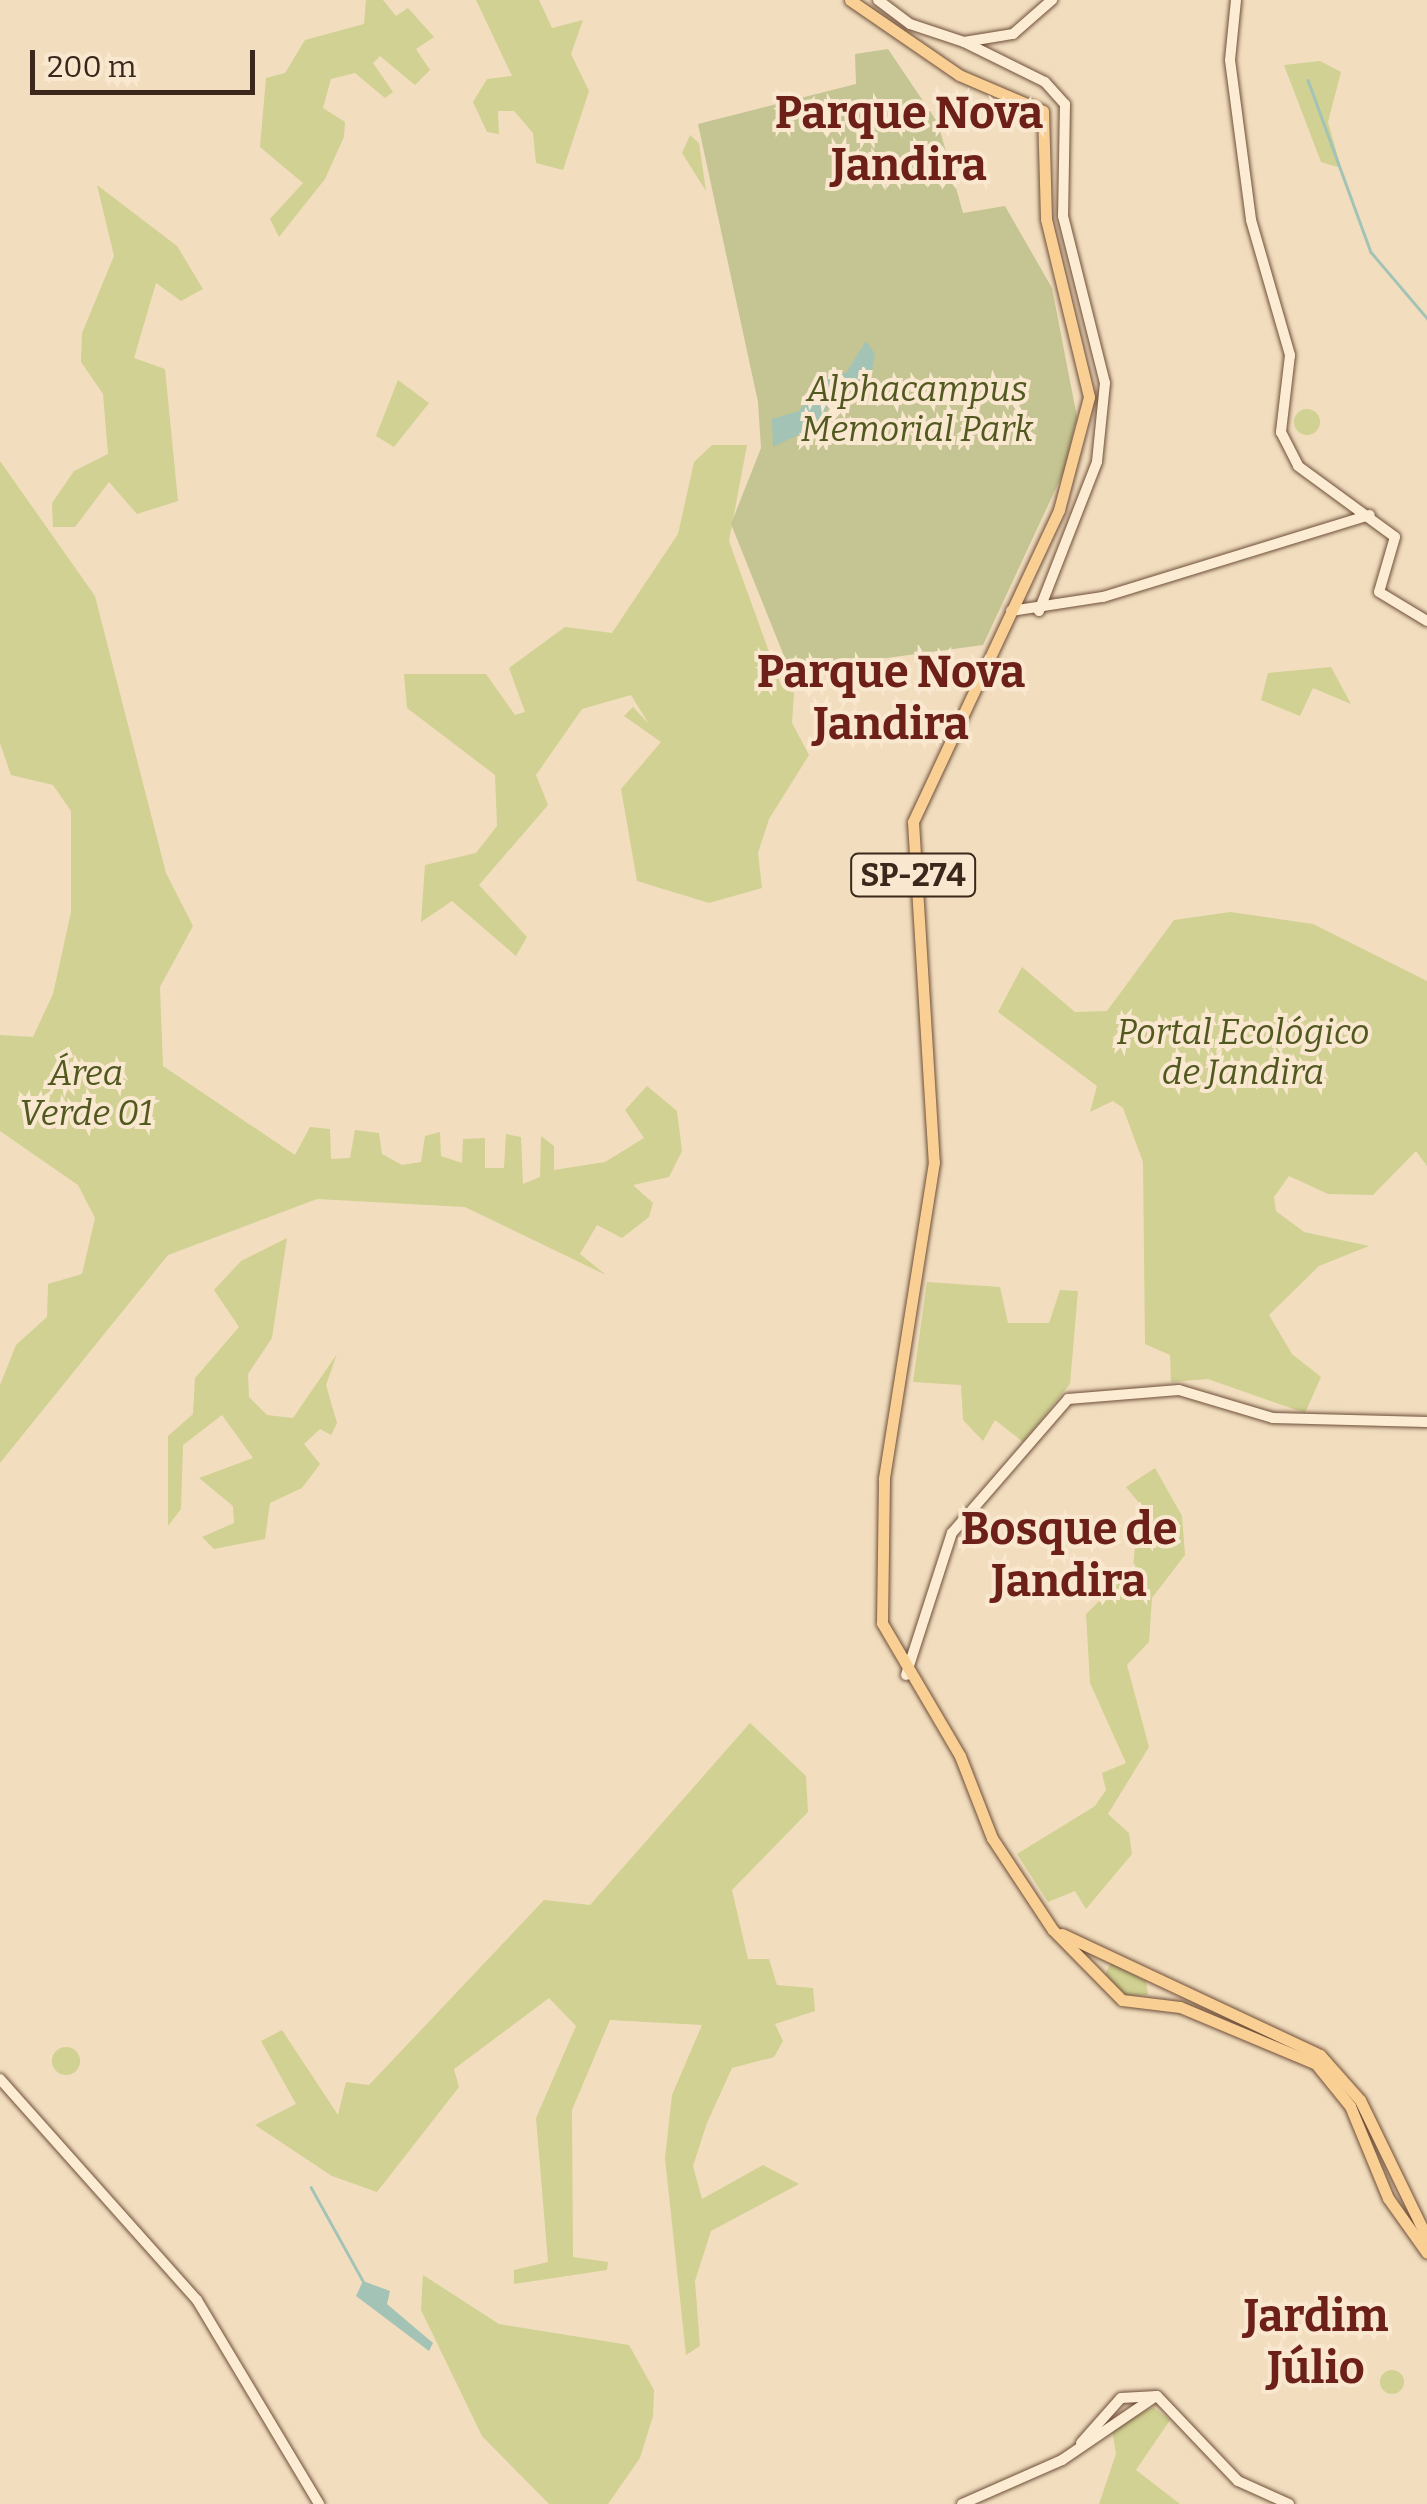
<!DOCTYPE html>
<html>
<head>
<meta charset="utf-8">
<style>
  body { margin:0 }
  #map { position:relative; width:1427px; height:2504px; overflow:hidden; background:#f2debf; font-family:Bitter,serif }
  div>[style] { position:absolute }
  .green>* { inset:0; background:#d0d192 }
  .round { border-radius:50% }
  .cemetery>* { inset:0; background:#c4c592 }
  .water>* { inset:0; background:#a3c3b6 }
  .stream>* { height:2.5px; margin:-1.25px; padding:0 1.25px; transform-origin:1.25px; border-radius:1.25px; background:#a3c3b6 }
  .roads { filter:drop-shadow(0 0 2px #6e4e39) drop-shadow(0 0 2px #6e4e39) }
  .secondary>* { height:10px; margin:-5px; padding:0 5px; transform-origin:5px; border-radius:5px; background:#fcecd3 }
  .primary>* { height:11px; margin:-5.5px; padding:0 5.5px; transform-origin:5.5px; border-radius:5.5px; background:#f9cf93 }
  span { translate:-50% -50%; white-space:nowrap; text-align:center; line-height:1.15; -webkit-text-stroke:8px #f9e8cf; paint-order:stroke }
  .shield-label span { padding:2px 8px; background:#f9e8cf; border:2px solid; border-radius:8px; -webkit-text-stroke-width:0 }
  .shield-label { font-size:32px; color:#3b271b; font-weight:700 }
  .park-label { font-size:35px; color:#515920; font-style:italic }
  .district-label { font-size:45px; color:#6c2017; font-weight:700 }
  .scale { position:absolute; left:30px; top:50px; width:225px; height:45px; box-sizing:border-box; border:5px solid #3b271b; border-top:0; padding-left:12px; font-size:30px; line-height:35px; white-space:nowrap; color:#3b271b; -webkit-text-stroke:8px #f9e8cf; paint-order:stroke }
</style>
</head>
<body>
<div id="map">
  <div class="green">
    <div style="clip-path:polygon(366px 0,383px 0,396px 16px,408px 8px,434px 37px,416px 49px,430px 70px,415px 85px,380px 56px,373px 63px,393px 92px,385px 98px,355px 73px,331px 79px,323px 108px,345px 122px,344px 137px,325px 179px,279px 237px,270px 219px,303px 183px,260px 147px,266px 78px,285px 73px,305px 40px,364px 24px)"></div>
    <div style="clip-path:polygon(476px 0,539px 0,552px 28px,583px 20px,571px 54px,589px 91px,563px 170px,536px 163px,533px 133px,514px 111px,498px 111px,499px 134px,487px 132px,473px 102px,487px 79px,512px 76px)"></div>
    <div style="clip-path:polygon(1320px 61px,1341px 72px,1328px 122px,1341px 168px,1321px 162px,1284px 65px)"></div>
    <div style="clip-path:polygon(690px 135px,699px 143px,706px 191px,682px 153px)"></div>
    <div style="clip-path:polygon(97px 185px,177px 246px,203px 289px,181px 301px,156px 283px,134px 358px,165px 369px,178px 501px,137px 514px,109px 482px,75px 527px,53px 527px,52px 503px,74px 471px,108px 454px,103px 394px,81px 362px,82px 333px,114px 256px)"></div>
    <div style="clip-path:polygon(398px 380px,429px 403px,394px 447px,376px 436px)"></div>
    <div class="round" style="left:1294px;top:409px;width:26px;height:26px"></div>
    <div style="clip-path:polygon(712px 445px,747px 445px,729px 541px,781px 685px,794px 693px,792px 723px,809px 755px,769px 819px,758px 853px,762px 888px,709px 903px,637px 881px,621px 789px,661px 742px,624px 716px,633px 707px,649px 724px,631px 695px,582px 709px,536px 775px,548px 805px,479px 885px,527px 937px,516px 956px,452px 901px,421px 922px,425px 865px,476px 853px,497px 826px,495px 775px,407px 708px,404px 674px,486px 674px,515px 715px,525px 712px,509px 668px,565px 627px,612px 633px,678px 534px,694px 462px)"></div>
    <div style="clip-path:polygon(0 461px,95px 596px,166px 873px,193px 926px,160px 987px,163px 1066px,295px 1155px,310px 1127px,330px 1129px,331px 1159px,350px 1158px,355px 1130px,379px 1133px,382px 1154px,402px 1165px,421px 1162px,425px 1136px,440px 1132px,441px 1156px,462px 1163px,463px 1139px,485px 1138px,485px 1168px,504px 1168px,506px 1134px,521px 1137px,523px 1184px,540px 1177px,541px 1136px,554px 1146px,554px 1170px,605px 1162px,644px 1138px,625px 1110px,647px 1086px,677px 1111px,682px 1151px,669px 1177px,633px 1185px,653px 1203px,649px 1217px,622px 1238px,597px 1225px,580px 1254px,606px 1275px,465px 1207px,317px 1199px,168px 1255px,0 1463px,0 1385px,16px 1345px,47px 1317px,48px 1284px,82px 1274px,95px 1218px,78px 1185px,0 1131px,0 1035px,33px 1037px,53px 994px,71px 912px,71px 811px,53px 785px,11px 775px,0 743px)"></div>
    <div style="clip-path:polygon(1331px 667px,1351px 704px,1313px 688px,1300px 716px,1261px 700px,1268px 673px)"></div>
    <div style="clip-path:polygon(1230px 912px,1313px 924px,1427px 981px,1427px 1166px,1416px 1151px,1373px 1195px,1328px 1194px,1289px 1176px,1274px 1197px,1276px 1211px,1304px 1232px,1369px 1246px,1319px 1266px,1269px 1315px,1292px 1354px,1321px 1377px,1305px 1413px,1208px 1379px,1171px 1382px,1170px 1355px,1145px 1344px,1143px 1162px,1123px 1108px,1113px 1101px,1090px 1112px,1097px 1086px,998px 1012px,1022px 967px,1075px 1012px,1107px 1011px,1174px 920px)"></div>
    <div style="clip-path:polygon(287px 1238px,272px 1338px,248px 1374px,249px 1397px,267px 1415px,293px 1418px,337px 1354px,326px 1385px,337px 1423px,331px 1435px,320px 1429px,304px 1444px,320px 1464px,302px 1488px,270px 1503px,265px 1539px,214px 1549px,202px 1537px,234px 1523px,233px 1506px,199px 1478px,253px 1458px,222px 1415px,183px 1445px,181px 1509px,168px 1526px,168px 1436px,193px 1414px,195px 1378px,239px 1327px,214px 1290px,241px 1261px)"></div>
    <div style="clip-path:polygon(927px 1282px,1000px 1287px,1008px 1323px,1049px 1323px,1060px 1290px,1078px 1291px,1070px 1384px,1023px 1442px,995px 1420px,983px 1441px,963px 1420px,961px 1385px,913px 1382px)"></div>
    <div style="clip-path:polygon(1155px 1468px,1182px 1516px,1185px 1555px,1152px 1598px,1149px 1642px,1127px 1665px,1149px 1747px,1108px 1814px,1129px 1833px,1132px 1854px,1086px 1909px,1075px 1891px,1048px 1902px,1017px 1854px,1095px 1806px,1106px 1790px,1102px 1773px,1126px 1763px,1090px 1683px,1086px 1614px,1133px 1568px,1139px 1503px,1126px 1487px)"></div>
    <div style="clip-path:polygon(750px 1723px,806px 1776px,808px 1812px,732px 1890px,748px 1959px,769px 1959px,777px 1985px,813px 1988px,815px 2011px,775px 2024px,783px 2041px,774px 2057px,732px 2068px,707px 2123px,693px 2166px,702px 2199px,763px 2165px,799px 2184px,711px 2231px,695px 2281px,700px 2346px,686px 2355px,665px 2158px,672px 2095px,702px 2025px,610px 2020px,572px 2110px,573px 2257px,608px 2262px,607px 2270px,514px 2284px,514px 2270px,548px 2262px,536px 2118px,576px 2026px,549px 1998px,454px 2069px,459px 2087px,377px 2192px,332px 2176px,255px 2125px,296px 2104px,261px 2041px,282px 2030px,338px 2115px,346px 2082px,369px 2085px,544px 1900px,590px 1905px)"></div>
    <div style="clip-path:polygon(1111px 1963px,1146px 1981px,1148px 1995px,1125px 1996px,1103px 1978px)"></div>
    <div class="round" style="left:52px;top:2047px;width:28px;height:28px"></div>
    <div style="clip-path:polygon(423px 2275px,499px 2324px,629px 2345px,654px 2390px,653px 2416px,640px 2458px,608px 2504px,549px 2504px,482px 2436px,421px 2310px)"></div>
    <div class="round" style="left:1380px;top:2370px;width:24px;height:24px"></div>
    <div style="clip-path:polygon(1153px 2407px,1170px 2420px,1136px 2470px,1180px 2504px,1099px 2504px,1116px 2454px,1112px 2430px)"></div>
  </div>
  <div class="cemetery">
    <div style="clip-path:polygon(888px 49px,938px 123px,963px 213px,1005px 206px,1052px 288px,1077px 417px,1064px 471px,983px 645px,790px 671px,731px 524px,761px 448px,758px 402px,698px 124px,856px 84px,855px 54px)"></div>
  </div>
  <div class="water">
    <div style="clip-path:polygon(866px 341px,875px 354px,870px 383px,843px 386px,814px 427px,773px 447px,772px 419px,799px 411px,827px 376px,846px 373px)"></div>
    <div style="clip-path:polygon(363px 2281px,390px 2291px,387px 2304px,433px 2343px,429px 2351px,356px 2296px)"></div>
  </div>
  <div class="stream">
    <div style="left:1308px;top:80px;width:183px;rotate:69.9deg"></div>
    <div style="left:1371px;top:252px;width:87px;rotate:49.7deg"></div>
    <div style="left:311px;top:2187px;width:107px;rotate:61deg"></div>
  </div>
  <div class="roads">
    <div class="secondary">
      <div style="left:878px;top:0;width:40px;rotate:37deg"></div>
      <div style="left:910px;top:24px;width:57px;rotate:18.4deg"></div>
      <div style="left:964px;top:42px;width:50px;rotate:-9.3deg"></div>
      <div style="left:1013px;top:34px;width:52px;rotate:-41.1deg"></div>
      <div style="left:1236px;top:0;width:60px;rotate:95.7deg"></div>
      <div style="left:1230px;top:60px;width:161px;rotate:82.5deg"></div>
      <div style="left:1251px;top:220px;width:141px;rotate:73.9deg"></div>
      <div style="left:1290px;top:355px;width:78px;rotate:96.7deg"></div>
      <div style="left:1281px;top:432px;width:38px;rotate:63deg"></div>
      <div style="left:1298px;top:466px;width:120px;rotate:36.2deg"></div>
      <div style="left:1395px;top:537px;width:57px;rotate:106.2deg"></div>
      <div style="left:1379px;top:592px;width:56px;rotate:31.1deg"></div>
      <div style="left:964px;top:42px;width:90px;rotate:26.3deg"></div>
      <div style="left:1045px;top:82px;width:30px;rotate:48deg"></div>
      <div style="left:1065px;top:104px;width:112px;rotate:91deg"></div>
      <div style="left:1063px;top:216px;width:172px;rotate:75.9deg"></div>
      <div style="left:1105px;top:383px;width:79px;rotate:95.8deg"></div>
      <div style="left:1097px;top:462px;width:160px;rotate:111.3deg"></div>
      <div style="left:1011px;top:611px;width:93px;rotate:-8.7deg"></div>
      <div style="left:1103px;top:597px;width:279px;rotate:-17.1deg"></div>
      <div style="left:906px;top:1675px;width:149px;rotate:-72.1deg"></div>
      <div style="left:952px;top:1533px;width:177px;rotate:-49.1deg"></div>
      <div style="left:1068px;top:1399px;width:111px;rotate:-4.6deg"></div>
      <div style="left:1179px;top:1390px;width:98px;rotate:16.6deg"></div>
      <div style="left:1273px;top:1418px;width:154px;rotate:1.5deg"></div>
      <div style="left:0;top:2079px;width:296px;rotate:48.3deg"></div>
      <div style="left:197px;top:2300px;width:238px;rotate:59.1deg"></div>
      <div style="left:1081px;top:2443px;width:60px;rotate:-48.4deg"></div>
      <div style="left:1121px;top:2398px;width:36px;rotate:-3deg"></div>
      <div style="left:1157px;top:2396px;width:117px;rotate:46.4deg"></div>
      <div style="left:1238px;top:2481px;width:56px;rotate:24.3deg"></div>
      <div style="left:962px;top:2504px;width:109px;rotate:-23.7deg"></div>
      <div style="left:1062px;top:2460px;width:114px;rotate:-34.2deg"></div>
    </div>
    <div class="primary">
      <div style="left:850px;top:0;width:132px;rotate:34.5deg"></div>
      <div style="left:959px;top:75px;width:91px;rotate:23.2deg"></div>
      <div style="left:1043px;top:111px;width:108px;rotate:88.4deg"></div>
      <div style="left:1046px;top:219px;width:183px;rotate:76.4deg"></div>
      <div style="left:1089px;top:397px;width:117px;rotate:104.9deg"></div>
      <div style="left:1059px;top:510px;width:344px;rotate:115.1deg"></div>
      <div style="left:913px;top:822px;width:341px;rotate:86.5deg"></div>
      <div style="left:934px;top:1162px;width:321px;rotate:99deg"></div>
      <div style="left:884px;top:1479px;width:144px;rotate:90.8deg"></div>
      <div style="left:882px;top:1623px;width:154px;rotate:59.6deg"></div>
      <div style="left:960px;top:1756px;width:88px;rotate:68.7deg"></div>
      <div style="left:992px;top:1838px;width:110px;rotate:56.5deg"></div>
      <div style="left:1053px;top:1930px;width:98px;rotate:45.4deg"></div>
      <div style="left:1122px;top:2000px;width:58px;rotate:6.9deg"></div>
      <div style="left:1180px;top:2007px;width:147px;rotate:22.7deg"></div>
      <div style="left:1316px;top:2064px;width:54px;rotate:51deg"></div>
      <div style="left:1350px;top:2106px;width:100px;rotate:67.6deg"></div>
      <div style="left:1388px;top:2198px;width:67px;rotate:54.7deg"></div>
      <div style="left:1062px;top:1934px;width:285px;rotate:25.1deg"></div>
      <div style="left:1320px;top:2055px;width:60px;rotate:48.4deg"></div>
      <div style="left:1360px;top:2100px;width:153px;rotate:64.1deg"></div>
    </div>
  </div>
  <div class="shield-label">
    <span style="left:913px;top:875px">SP-274</span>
  </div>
  <div class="park-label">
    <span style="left:917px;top:409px">Alphacampus<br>Memorial Park</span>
    <span style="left:1243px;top:1052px">Portal Ecológico<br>de Jandira</span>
    <span style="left:86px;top:1093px">Área<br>Verde 01</span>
  </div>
  <div class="district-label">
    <span style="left:909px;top:140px">Parque Nova<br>Jandira</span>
    <span style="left:891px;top:699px">Parque Nova<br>Jandira</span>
    <span style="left:1069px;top:1556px">Bosque de<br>Jandira</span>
    <span style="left:1316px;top:2343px">Jardim<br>Júlio</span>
  </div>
  <div class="scale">200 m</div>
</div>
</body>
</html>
